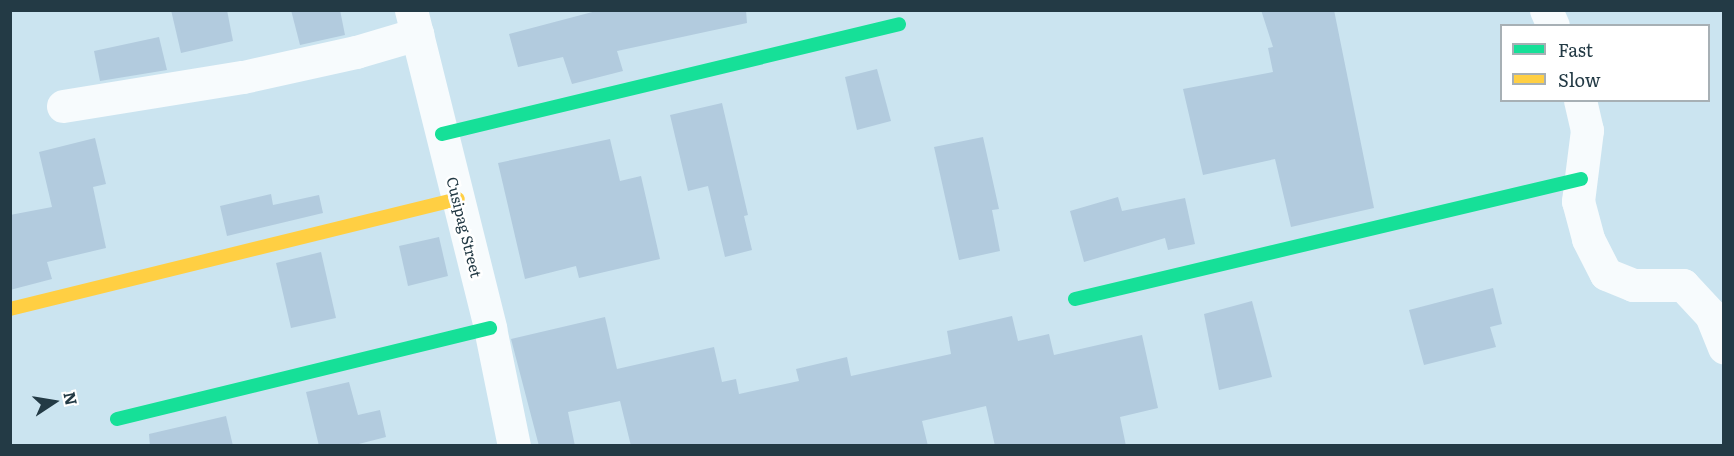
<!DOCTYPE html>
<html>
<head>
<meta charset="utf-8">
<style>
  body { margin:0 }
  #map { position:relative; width:1734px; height:456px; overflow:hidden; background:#cbe4f0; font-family:Literata,serif }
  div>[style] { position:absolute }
  .building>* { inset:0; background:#b2cbde }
  .street>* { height:33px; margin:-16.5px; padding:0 16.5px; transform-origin:16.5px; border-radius:16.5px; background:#f7fbfd }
  .fast>* { height:14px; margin:-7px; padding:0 7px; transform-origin:7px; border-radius:7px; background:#16e098 }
  .slow>* { height:14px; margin:-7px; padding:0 7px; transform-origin:7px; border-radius:7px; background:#ffcf43 }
  span { translate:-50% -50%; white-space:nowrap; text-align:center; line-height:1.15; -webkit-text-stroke:5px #fff; paint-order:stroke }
  .street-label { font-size:15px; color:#233a45 }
  .frame { position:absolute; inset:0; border:12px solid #233a45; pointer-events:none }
  .legend { position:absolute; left:1500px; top:24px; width:210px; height:78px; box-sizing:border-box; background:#fff; border:2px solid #a7b0b5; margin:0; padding:8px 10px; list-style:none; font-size:18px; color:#233a45 }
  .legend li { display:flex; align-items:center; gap:12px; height:30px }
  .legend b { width:30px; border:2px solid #a7b0b5 }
  .north { position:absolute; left:24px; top:372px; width:60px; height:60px; -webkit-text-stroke:4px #fff; paint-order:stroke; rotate:78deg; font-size:16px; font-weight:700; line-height:24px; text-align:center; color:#233a45 }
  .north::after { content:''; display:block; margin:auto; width:21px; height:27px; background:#233a45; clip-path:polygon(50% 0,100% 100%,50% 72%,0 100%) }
</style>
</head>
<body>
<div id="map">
  <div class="building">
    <div style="clip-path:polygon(171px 10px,227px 10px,233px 41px,181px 53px)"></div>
    <div style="clip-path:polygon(291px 10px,340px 10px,345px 35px,300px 45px)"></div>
    <div style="clip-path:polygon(600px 10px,746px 10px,747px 23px,617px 51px,623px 71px,572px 84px,563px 57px,518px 67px,509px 34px)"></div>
    <div style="clip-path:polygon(1261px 10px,1334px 10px,1374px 208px,1291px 227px,1275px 159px,1203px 175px,1183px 89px,1273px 72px,1268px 48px,1273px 47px)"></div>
    <div style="clip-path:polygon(159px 37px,167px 70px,100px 81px,94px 51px)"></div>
    <div style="clip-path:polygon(877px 69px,891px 121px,857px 130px,845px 77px)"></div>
    <div style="clip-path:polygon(722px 103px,748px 215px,744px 216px,752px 250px,725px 257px,708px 186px,688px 191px,670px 115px)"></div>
    <div style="clip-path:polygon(983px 137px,999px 209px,992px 210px,1000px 251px,959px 260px,934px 147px)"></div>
    <div style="clip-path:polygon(95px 138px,106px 184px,93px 187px,106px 248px,47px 262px,52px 279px,10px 290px,10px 215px,52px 207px,39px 152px)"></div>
    <div style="clip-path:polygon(610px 139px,620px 181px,641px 176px,660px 259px,579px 278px,576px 266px,525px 279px,498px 163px)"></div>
    <div style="clip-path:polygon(271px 194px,273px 205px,319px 195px,323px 213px,227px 236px,220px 206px)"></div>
    <div style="clip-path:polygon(1118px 197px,1122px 211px,1185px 198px,1195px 244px,1168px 250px,1165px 238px,1084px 262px,1070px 211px)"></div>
    <div style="clip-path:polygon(439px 237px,448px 276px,408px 286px,399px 246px)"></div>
    <div style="clip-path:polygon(321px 252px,336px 318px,291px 328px,276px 263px)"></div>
    <div style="clip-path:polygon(1493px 288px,1502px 324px,1490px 327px,1496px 347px,1424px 365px,1409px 310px)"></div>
    <div style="clip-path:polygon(1252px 301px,1272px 377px,1219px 390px,1204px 314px)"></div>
    <div style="clip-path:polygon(1012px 316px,1018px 341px,1049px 334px,1054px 355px,1142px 335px,1158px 408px,1120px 417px,1126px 446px,995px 446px,986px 406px,922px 421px,928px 446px,631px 446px,620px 401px,568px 412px,575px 446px,539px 446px,511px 339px,605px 317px,617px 369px,714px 347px,722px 382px,736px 379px,739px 394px,799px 381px,796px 369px,847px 357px,851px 376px,951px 354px,947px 331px)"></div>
    <div style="clip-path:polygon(349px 382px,358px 415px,380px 410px,386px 437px,351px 446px,319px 446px,306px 392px)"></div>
    <div style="clip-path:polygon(226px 416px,233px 446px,150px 446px,149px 434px)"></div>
  </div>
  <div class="street">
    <div style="left:411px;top:10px;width:328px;rotate:76deg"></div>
    <div style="left:490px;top:328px;width:120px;rotate:78.5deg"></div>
    <div style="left:1546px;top:10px;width:17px;rotate:66deg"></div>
    <div style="left:1580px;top:100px;width:31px;rotate:77deg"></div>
    <div style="left:1587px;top:130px;width:72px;rotate:97.2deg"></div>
    <div style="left:1578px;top:201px;width:39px;rotate:75deg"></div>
    <div style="left:1588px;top:239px;width:39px;rotate:63deg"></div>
    <div style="left:1606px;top:274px;width:29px;rotate:22deg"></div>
    <div style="left:1633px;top:285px;width:50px"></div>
    <div style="left:1683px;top:285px;width:41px;rotate:47deg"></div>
    <div style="left:1711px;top:315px;width:35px;rotate:68deg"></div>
    <div style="left:63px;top:106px;width:182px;rotate:-9.2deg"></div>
    <div style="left:243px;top:77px;width:116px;rotate:-12.5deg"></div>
    <div style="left:356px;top:52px;width:64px;rotate:-16.4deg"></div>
  </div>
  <div class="fast">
    <div style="left:442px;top:134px;width:470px;rotate:-13.5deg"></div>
    <div style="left:1075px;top:299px;width:520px;rotate:-13.34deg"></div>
    <div style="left:117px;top:419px;width:384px;rotate:-13.7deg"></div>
  </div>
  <div class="slow">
    <div style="left:10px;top:309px;width:461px;rotate:-13.8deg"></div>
  </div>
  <div class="street-label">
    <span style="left:465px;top:227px;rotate:76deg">Cusipag Street</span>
  </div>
  <div class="frame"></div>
  <ul class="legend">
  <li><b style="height:8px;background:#16e098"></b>Fast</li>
  <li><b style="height:8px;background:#ffcf43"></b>Slow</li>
  </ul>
  <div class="north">N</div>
</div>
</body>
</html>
